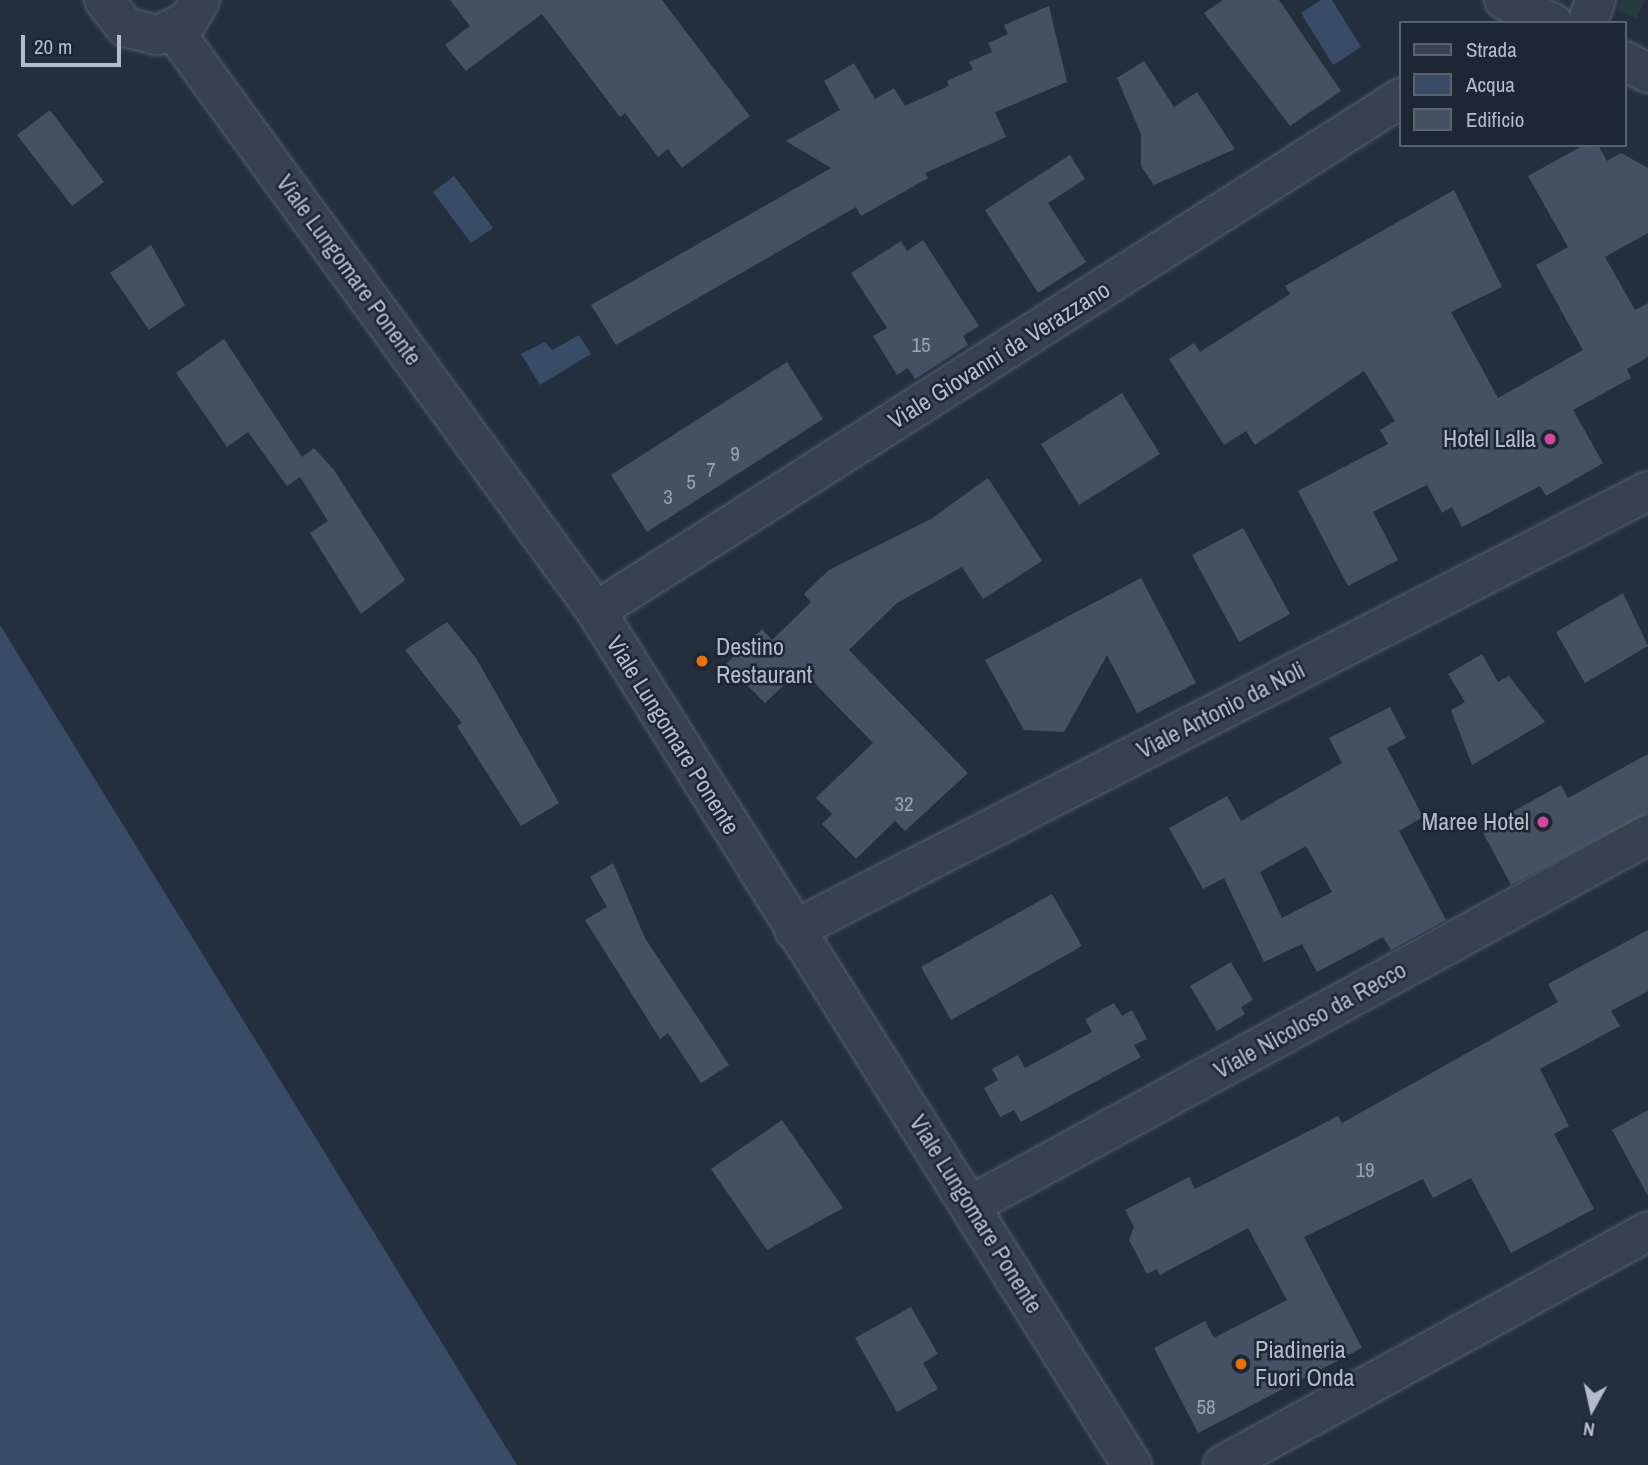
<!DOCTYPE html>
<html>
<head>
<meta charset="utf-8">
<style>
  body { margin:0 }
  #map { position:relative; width:1648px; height:1465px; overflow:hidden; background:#242f3e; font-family:"Archivo Narrow",sans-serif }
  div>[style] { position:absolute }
  .green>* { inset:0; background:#263c3f }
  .water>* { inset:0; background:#394c67 }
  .building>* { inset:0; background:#455162 }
  .roads { filter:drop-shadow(0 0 2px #565f6c) drop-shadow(0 0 2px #565f6c) }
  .street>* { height:38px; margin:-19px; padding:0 19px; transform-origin:19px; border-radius:19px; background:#38414e }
  .dots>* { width:19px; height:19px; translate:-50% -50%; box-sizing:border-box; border:4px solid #1d2633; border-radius:50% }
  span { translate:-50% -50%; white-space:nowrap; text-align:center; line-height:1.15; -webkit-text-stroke:5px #1d2633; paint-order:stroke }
  .number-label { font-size:21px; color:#98a1af }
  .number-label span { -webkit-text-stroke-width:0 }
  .street-label { font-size:24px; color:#b4bcc9 }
  .poi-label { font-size:24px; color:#b4bcc9 }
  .right { translate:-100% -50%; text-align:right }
  .left { translate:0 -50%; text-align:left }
  .legend { position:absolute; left:1399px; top:21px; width:228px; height:126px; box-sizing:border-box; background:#1d2633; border:2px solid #59626f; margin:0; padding:9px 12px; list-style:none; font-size:21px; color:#b4bcc9 }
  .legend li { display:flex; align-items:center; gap:14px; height:35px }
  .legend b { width:35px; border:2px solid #59626f }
  .north { position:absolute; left:1557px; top:1374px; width:70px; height:70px; -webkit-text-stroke:5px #1d2633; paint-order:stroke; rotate:188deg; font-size:19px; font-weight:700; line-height:28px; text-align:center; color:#b4bcc9 }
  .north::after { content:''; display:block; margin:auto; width:24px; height:32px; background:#b4bcc9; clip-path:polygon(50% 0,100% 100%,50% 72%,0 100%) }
  .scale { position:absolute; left:21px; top:35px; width:100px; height:32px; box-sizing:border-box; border:4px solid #b4bcc9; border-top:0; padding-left:9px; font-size:21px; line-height:24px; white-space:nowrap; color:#b4bcc9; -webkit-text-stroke:5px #1d2633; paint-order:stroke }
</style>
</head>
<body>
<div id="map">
  <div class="green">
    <div style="clip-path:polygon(1621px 0,1645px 0,1637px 18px,1617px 10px)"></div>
  </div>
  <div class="water">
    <div style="clip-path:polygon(1321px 0,1332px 0,1361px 47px,1333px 65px,1301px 13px)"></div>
    <div style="clip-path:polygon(454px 176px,493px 228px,471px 243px,433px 192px)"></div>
    <div style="clip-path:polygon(579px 335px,591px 354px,540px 385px,521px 354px,545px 342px,552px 350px)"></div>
    <div style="clip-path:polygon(0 625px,517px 1465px,0 1465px)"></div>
  </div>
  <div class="building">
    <div style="clip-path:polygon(450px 0,662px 0,750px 116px,682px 168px,668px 149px,658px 157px,625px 113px,620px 117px,542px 14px,466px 71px,445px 45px,470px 26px)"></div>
    <div style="clip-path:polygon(1223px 0,1279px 0,1341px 91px,1290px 126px,1204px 13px)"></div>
    <div style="clip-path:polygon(1049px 6px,1067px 82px,995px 112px,1006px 137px,925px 173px,928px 178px,861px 216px,856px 207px,616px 345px,591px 305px,831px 168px,786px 141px,840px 110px,824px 81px,854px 63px,875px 99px,894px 88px,905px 106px,949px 86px,947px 81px,973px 69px,969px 62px,992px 52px,988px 43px,1008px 34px,1004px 25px)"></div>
    <div style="clip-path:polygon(1144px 61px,1174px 107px,1197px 92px,1235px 149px,1154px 185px,1141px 166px,1141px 134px,1117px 78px)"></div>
    <div style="clip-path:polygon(50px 110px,104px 182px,72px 206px,17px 135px)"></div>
    <div style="clip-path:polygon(1584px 145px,1598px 145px,1607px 161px,1621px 153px,1648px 168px,1648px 233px,1605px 257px,1635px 310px,1648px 303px,1648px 357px,1627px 369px,1631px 378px,1573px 410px,1603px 463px,1546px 496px,1540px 486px,1462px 527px,1452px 507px,1442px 513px,1427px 485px,1373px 512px,1398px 560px,1348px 586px,1298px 491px,1388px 444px,1380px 430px,1395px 421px,1364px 371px,1255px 445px,1246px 431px,1224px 445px,1169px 359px,1194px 343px,1200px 352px,1290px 294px,1285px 286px,1454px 190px,1502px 287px,1451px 312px,1498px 398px,1583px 350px,1536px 265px,1568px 247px,1528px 176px)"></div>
    <div style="clip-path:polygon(1070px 155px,1085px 179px,1048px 203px,1086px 262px,1038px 293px,985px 210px)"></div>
    <div style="clip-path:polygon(923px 240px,979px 326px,963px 336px,968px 345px,915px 379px,908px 368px,897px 375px,873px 336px,887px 328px,851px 273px,901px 241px,907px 251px)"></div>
    <div style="clip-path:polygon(151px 245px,185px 305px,149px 330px,110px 273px)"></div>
    <div style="clip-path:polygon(224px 339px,302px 457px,314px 448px,334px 470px,405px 580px,361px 614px,310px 533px,328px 521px,300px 477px,287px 486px,248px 432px,227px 447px,176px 373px)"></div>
    <div style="clip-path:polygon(787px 362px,823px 419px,647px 532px,611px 475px)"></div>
    <div style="clip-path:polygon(1122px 393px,1160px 454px,1079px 505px,1041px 444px)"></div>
    <div style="clip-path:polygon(988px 478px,1042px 561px,983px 599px,962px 567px,897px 603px,849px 650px,968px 773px,905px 831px,895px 821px,856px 859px,822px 824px,832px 814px,816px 798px,873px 743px,801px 669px,765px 703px,726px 664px,762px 629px,772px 640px,811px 602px,804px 594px,829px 570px,931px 519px)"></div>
    <div style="clip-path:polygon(1243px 528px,1290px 614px,1239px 642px,1192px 555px)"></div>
    <div style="clip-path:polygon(1141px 578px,1196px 683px,1137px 713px,1107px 655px,1064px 732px,1024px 730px,985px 660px)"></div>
    <div style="clip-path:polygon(1623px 593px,1648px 646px,1585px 683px,1556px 632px)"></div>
    <div style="clip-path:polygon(447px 622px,476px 658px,559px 803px,521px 826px,457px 726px,462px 723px,405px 650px)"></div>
    <div style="clip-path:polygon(1482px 654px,1498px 682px,1509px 676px,1545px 722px,1472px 765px,1451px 710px,1465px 702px,1448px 674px)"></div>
    <div style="clip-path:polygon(evenodd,1390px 707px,1406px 738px,1387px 748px,1423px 817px,1399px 831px,1446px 920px,1391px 950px,1383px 937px,1317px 972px,1302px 944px,1264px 962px,1224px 878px,1203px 889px,1169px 828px,1227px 796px,1241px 821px,1342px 763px,1329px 738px,1390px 707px,1306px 846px,1332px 892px,1282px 918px,1260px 872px,1306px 846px)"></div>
    <div style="clip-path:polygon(1648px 754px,1648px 813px,1511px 885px,1481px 829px,1561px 785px,1568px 798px)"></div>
    <div style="clip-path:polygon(613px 863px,645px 938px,729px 1065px,701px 1083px,668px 1033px,660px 1039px,585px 920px,607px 907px,590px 877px)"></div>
    <div style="clip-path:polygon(1052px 894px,1082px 946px,951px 1020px,921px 967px)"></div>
    <div style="clip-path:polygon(1648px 930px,1648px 991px,1611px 1011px,1620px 1026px,1540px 1069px,1569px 1126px,1554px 1134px,1594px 1209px,1511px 1253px,1471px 1178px,1433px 1198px,1423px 1179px,1304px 1237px,1362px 1348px,1198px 1433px,1154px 1348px,1205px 1321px,1214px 1338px,1287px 1300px,1248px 1228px,1160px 1275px,1157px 1269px,1147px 1274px,1129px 1240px,1134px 1227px,1125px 1210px,1189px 1177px,1195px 1189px,1338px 1116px,1342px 1123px,1558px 1002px,1548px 984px)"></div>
    <div style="clip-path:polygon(1231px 962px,1253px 1000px,1241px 1007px,1245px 1014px,1217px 1031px,1190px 986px)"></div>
    <div style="clip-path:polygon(1114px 1003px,1122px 1016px,1132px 1010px,1147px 1039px,1134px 1045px,1141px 1057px,1021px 1122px,1014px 1110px,1000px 1117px,984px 1088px,998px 1080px,992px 1069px,1018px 1055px,1025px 1068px,1092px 1032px,1085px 1019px)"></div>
    <div style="clip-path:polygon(1648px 1110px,1648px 1196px,1612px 1130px)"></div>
    <div style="clip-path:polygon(782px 1120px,843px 1208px,767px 1250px,711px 1169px)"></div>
    <div style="clip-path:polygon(911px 1307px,938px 1354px,923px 1363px,938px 1389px,897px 1412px,855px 1338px)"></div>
  </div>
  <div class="roads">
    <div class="street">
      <div style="left:104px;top:0;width:34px;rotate:52deg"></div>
      <div style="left:125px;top:27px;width:34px;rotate:14deg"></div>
      <div style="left:158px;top:35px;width:33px;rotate:-25deg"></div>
      <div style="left:188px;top:21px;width:24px;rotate:-60deg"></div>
      <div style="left:1504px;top:0;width:54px;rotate:25.1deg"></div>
      <div style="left:1587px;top:23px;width:25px;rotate:-69deg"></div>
      <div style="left:174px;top:31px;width:717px;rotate:53.96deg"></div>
      <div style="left:596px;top:611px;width:1008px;rotate:57.89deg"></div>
      <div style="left:1625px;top:61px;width:26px;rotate:28deg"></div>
      <div style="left:596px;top:611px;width:955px;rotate:-32.51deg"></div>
      <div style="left:794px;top:930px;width:960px;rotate:-27.21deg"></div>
      <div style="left:971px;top:1205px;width:772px;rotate:-28.66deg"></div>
      <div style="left:1223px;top:1465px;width:485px;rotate:-28.8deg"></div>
    </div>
  </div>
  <div class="dots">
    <div style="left:1550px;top:439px;background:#d1479c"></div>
    <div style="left:702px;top:661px;background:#e8710a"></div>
    <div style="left:1543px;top:822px;background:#d1479c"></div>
    <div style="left:1241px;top:1364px;background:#e8710a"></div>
  </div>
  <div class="number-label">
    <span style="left:921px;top:345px">15</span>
    <span style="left:735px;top:454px">9</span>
    <span style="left:711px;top:470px">7</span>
    <span style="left:691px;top:482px">5</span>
    <span style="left:668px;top:497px">3</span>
    <span style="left:904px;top:804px">32</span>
    <span style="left:1365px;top:1170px">19</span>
    <span style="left:1206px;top:1407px">58</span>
  </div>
  <div class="street-label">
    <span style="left:349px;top:270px;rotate:54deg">Viale Lungomare Ponente</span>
    <span style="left:999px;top:355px;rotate:-32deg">Viale Giovanni da Verazzano</span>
    <span style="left:1221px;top:710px;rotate:-27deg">Viale Antonio da Noli</span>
    <span style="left:673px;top:735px;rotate:58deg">Viale Lungomare Ponente</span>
    <span style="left:1310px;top:1020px;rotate:-29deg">Viale Nicoloso da Recco</span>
    <span style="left:976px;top:1214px;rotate:58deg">Viale Lungomare Ponente</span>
  </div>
  <div class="poi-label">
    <span class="right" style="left:1536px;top:439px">Hotel Lalla</span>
    <span class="left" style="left:716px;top:661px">Destino<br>Restaurant</span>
    <span class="right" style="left:1529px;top:822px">Maree Hotel</span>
    <span class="left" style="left:1255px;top:1364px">Piadineria<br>Fuori Onda</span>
  </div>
  <ul class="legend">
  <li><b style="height:9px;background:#38414e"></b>Strada</li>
  <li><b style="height:19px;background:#394c67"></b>Acqua</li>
  <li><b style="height:19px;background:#455162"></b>Edificio</li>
  </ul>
  <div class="north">N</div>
  <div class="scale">20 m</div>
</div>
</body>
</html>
